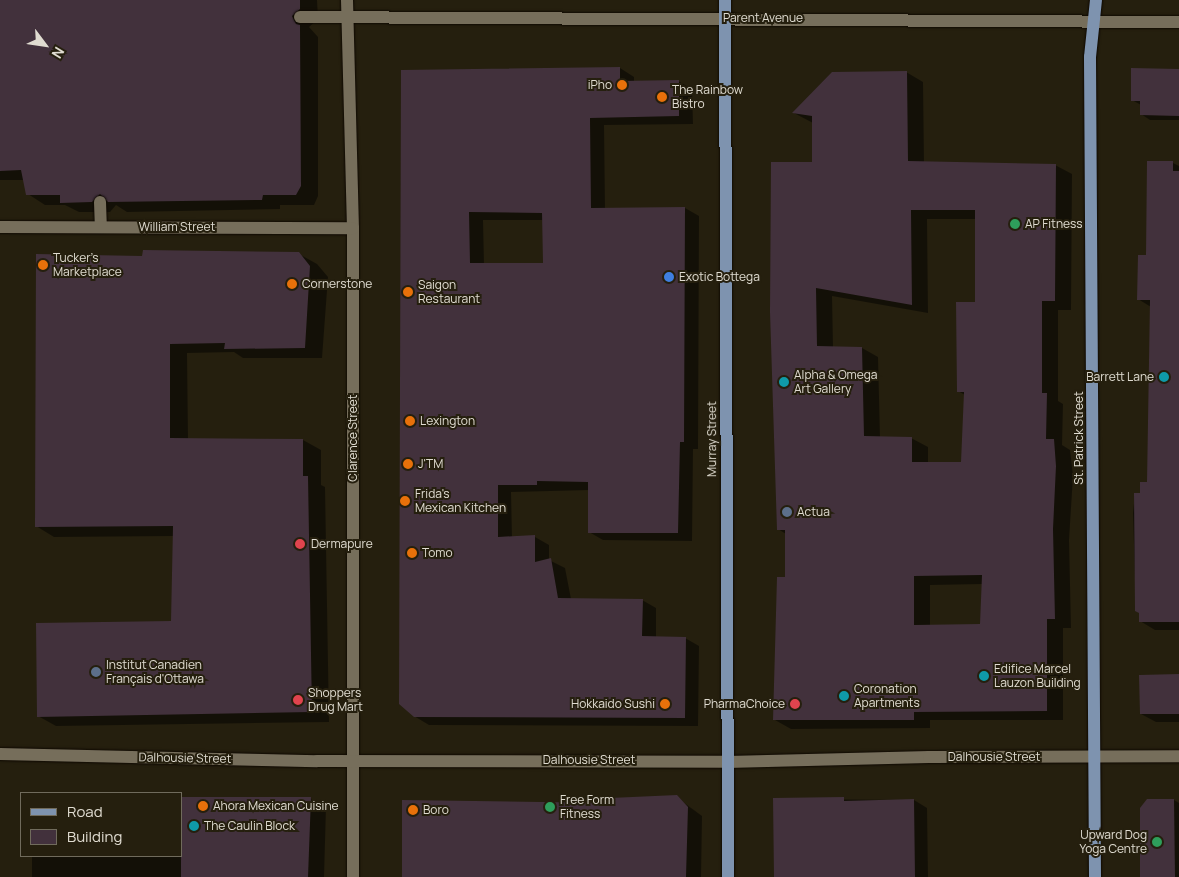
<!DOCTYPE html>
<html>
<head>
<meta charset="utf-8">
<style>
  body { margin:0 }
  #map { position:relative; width:1179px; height:877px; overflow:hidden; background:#251f0e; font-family:Manrope,sans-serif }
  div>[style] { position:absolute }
  .shadow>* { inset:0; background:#0007 }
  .building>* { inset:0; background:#42313c }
  .roads { filter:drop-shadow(0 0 1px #0e0800) drop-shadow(0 0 1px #0e0800) }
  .minor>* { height:12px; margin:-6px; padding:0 6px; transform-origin:6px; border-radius:6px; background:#766e5b }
  .major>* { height:12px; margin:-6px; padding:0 6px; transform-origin:6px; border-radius:6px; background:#7e93af }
  .dots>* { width:14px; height:14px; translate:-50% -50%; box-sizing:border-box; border:2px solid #251f0e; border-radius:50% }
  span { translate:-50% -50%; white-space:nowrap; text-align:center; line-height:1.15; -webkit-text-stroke:4px #251f0e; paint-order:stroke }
  .street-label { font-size:12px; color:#e0dcd1 }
  .poi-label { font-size:12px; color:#e0dcd1 }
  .right { translate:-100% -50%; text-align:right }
  .left { translate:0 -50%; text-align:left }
  .legend { position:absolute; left:20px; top:792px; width:162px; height:65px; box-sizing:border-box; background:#251f0e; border:1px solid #706b5c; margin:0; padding:6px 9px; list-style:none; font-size:15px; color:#e0dcd1 }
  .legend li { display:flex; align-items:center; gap:10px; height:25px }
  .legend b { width:25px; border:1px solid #706b5c }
  .north { position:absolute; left:20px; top:20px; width:50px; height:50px; -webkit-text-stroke:4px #251f0e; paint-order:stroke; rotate:121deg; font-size:14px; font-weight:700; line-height:20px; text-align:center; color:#e0dcd1 }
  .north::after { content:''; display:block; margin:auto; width:18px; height:22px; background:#e0dcd1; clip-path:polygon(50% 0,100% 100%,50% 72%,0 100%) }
</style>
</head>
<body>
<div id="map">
  <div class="shadow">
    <div style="clip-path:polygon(0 0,317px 0,318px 19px,309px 27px,318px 37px,318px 196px,314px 205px,280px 205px,280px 209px,127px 212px,116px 205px,110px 212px,79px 212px,65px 205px,45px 205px,28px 194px,24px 180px,0 180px)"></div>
    <div style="clip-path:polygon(evenodd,620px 68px,634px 77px,634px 82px,678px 81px,692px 89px,693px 124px,604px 125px,605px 209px,685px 208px,699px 216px,698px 449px,693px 449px,692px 541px,603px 540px,589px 532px,590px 490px,511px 492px,512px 538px,535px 537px,549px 545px,549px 560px,565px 568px,571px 599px,642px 600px,656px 608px,656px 638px,685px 638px,699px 646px,698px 726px,429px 725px,414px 716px,402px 71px,620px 68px,483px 220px,544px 220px,544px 264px,484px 264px,483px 220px)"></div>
    <div style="clip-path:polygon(1179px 70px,1179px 120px,1150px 120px,1141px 114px,1141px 105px,1132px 100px)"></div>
    <div style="clip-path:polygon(evenodd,906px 72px,923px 82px,924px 163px,1055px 165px,1072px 174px,1071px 310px,1058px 310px,1058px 401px,1063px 404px,1062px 445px,1070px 450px,1073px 476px,1069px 540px,1071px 628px,1063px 628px,1063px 720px,930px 720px,930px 728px,791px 729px,775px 720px,786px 578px,786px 534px,778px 529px,813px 164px,813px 123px,794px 113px,906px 72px,927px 219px,976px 219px,976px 303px,958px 391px,965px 395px,962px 463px,928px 463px,928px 447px,911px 438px,880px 438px,878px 357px,862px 348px,833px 347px,832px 296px,928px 313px,927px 219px,906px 72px,983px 584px,982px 625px,930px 626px,930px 585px,983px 584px)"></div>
    <div style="clip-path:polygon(1173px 163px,1179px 166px,1179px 630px,1155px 630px,1140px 621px,1140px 613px,1136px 610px,1133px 513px,1135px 494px,1141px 494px,1149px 484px,1151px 307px,1138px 299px)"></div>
    <div style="clip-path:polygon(299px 254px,317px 264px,328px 277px,322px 358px,243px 358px,234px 352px,187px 353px,188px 439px,303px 440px,321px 450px,321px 485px,325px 487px,329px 722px,56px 726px,38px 716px,172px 622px,174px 536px,54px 537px,36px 526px,143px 257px)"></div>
    <div style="clip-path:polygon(1179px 675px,1179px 722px,1156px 722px,1141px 714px)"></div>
    <div style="clip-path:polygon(676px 797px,702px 816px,701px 877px,403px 877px,609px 804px)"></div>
    <div style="clip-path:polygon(310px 798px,326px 807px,324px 877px,32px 877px,32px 856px,181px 856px)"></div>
    <div style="clip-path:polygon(774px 799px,914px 800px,927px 808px,928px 877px,775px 877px)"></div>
    <div style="clip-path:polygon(1174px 800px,1179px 803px,1179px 877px,1141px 877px)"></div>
  </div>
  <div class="building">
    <div style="clip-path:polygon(0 0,300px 0,300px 9px,292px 16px,296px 24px,300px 25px,301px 186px,296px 195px,263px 195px,262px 200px,108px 202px,100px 194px,92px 202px,60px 203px,60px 195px,26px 195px,21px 170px,0 171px)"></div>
    <div style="clip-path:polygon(evenodd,620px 67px,620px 81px,679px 80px,679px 116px,590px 118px,591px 208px,685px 207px,684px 442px,680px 442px,678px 533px,588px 533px,588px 482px,537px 481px,537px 485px,498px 485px,498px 537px,535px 535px,535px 562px,551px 558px,558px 598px,643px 599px,642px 636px,686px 637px,685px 718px,414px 717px,399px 704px,401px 70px,620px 67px,469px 212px,542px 213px,543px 263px,470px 263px,469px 212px)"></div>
    <div style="clip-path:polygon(1131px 68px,1179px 69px,1179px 116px,1140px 115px,1140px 101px,1131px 101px)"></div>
    <div style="clip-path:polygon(evenodd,907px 71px,908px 161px,1056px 164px,1055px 301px,1042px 301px,1042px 393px,1047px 393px,1046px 439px,1054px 439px,1056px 466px,1053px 529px,1055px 619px,1047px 619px,1047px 711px,914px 712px,914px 720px,773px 720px,777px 577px,785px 577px,785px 530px,777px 530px,770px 312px,771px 162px,812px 162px,812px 116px,792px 113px,832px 72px,907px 71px,911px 210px,975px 210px,975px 302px,956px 302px,957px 392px,964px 392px,961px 462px,912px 462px,912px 437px,864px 436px,862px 347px,817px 346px,816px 288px,912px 305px,911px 210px,907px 71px,982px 575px,980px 624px,914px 625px,914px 576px,982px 575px)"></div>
    <div style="clip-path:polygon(1147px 161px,1173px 161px,1173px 171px,1179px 171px,1179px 622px,1139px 622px,1139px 613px,1135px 611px,1134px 493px,1140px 493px,1140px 482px,1147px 482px,1150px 300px,1137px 300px,1138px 255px,1146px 255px)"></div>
    <div style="clip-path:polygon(143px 250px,299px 252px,310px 266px,305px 348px,224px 349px,225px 343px,170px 344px,170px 438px,303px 439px,303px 476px,308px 476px,312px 712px,37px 717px,36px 623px,171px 621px,173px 526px,35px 527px,36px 254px,142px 256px)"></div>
    <div style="clip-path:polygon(1179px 674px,1179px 714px,1140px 714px,1139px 675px)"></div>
    <div style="clip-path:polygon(677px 795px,688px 807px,686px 877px,402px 877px,402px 800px,608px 803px,610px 798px)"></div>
    <div style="clip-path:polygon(181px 797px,311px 797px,308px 877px,181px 877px)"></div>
    <div style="clip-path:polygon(844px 797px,844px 801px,914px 799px,915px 877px,774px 877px,773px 798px)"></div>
    <div style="clip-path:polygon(1147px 799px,1174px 799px,1175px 877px,1140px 877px,1140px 808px)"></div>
  </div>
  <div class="roads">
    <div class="minor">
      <div style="left:347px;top:0;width:228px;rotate:88.5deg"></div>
      <div style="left:353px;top:228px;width:649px;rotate:90deg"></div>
      <div style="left:300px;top:17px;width:879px;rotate:0.33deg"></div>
      <div style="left:100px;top:202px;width:25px;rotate:88deg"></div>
      <div style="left:0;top:227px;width:353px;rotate:0.2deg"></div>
      <div style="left:0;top:754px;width:317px;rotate:1.3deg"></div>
      <div style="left:317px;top:761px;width:410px;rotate:0.1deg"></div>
      <div style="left:727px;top:762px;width:202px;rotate:-1.4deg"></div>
      <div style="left:929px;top:757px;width:250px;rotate:-0.2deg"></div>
    </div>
    <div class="major">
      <div style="left:725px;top:0;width:877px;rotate:89.8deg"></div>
      <div style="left:1095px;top:877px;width:820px;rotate:-90.35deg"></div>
      <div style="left:1090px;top:57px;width:57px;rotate:-84deg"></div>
    </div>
  </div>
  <div class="dots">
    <div style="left:622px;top:85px;background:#e8710a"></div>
    <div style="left:662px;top:97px;background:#e8710a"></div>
    <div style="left:1015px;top:224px;background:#2e9e5b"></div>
    <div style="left:43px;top:265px;background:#e8710a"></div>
    <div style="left:669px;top:277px;background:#3f7fe0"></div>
    <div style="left:292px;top:284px;background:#e8710a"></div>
    <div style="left:408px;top:292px;background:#e8710a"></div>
    <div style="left:1164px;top:377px;background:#0f9aa8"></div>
    <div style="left:784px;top:382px;background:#0f9aa8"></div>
    <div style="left:410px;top:421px;background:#e8710a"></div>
    <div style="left:408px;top:464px;background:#e8710a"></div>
    <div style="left:405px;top:501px;background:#e8710a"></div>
    <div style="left:787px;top:512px;background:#5c6f8a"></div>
    <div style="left:300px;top:544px;background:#e0444e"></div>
    <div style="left:412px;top:553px;background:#e8710a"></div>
    <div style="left:96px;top:672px;background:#5c6f8a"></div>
    <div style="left:984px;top:676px;background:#0f9aa8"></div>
    <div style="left:844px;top:696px;background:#0f9aa8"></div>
    <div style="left:298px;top:700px;background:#e0444e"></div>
    <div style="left:665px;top:704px;background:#e8710a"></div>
    <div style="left:795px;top:704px;background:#e0444e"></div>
    <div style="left:203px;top:806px;background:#e8710a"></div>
    <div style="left:550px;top:807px;background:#2e9e5b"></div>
    <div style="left:413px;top:810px;background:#e8710a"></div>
    <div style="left:194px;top:826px;background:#0f9aa8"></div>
    <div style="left:1157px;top:842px;background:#2e9e5b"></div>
  </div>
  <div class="street-label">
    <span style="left:763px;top:18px">Parent Avenue</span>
    <span style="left:177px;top:227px">William Street</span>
    <span style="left:353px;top:438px;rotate:-90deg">Clarence Street</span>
    <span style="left:1079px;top:438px;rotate:-90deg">St. Patrick Street</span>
    <span style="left:712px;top:439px;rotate:-90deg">Murray Street</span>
    <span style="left:994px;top:757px">Dalhousie Street</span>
    <span style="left:185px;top:758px;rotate:1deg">Dalhousie Street</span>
    <span style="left:589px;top:760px">Dalhousie Street</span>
  </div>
  <div class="poi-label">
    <span class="right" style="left:612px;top:85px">iPho</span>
    <span class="left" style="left:672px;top:97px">The Rainbow<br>Bistro</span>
    <span class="left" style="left:1025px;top:224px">AP Fitness</span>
    <span class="left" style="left:53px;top:265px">Tucker’s<br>Marketplace</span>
    <span class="left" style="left:679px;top:277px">Exotic Bottega</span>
    <span class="left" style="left:302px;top:284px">Cornerstone</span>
    <span class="left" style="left:418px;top:292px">Saigon<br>Restaurant</span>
    <span class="left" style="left:794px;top:382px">Alpha &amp; Omega<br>Art Gallery</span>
    <span class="right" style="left:1154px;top:377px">Barrett Lane</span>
    <span class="left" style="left:420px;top:421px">Lexington</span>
    <span class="left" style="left:418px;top:464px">J'TM</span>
    <span class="left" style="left:415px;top:501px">Frida's<br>Mexican Kitchen</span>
    <span class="left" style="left:797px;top:512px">Actua</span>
    <span class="left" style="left:311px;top:544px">Dermapure</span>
    <span class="left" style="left:422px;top:553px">Tomo</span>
    <span class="left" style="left:106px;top:672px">Institut Canadien<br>Français d'Ottawa</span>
    <span class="left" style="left:994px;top:676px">Edifice Marcel<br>Lauzon Building</span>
    <span class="left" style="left:854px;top:696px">Coronation<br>Apartments</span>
    <span class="left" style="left:308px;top:700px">Shoppers<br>Drug Mart</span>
    <span class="right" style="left:655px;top:704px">Hokkaido Sushi</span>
    <span class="right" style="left:785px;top:704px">PharmaChoice</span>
    <span class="left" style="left:560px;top:807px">Free Form<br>Fitness</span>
    <span class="left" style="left:213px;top:806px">Ahora Mexican Cuisine</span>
    <span class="left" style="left:423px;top:810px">Boro</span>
    <span class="left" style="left:204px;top:826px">The Caulin Block</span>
    <span class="right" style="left:1147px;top:842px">Upward Dog<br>Yoga Centre</span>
  </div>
  <ul class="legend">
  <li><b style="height:6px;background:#7e93af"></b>Road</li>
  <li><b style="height:14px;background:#42313c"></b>Building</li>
  </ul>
  <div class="north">N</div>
</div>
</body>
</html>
